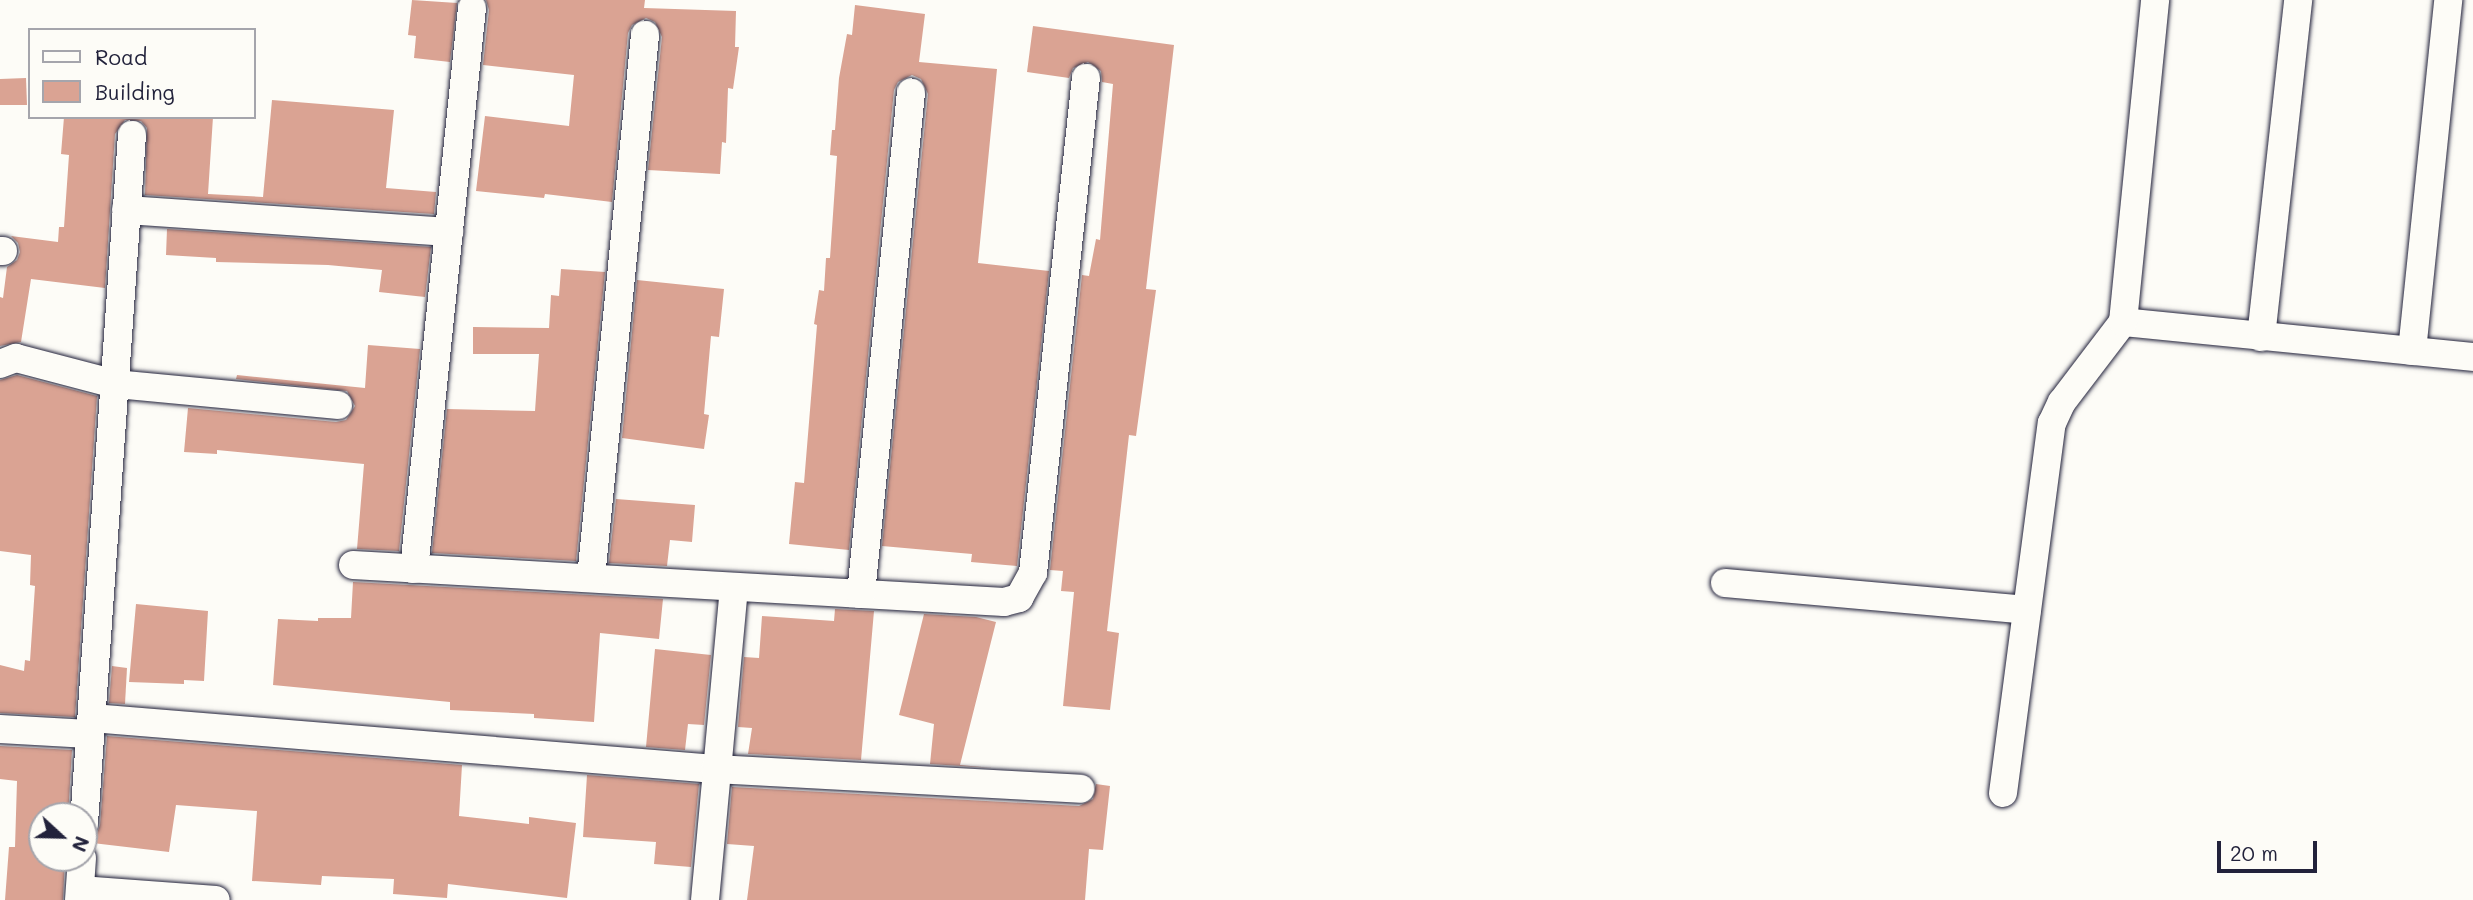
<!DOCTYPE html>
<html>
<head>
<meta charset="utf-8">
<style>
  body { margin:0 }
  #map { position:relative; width:2473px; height:900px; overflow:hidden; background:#fdfcf7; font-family:Mali,sans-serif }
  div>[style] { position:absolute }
  .building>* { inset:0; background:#daa393 }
  .roads { filter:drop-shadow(0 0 2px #22223b) drop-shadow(0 0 2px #22223b) }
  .minor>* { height:28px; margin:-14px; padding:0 14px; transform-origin:14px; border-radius:14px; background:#fdfcf7 }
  span { translate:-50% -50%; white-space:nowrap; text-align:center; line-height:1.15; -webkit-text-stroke:6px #fdfcf7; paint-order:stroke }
  .legend { position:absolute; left:28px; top:28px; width:228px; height:91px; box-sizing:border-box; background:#fdfcf7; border:2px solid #a5a5ac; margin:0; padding:9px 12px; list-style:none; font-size:21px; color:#22223b }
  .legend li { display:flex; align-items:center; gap:14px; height:35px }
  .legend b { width:35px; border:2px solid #a5a5ac }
  .north { position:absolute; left:28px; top:802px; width:70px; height:70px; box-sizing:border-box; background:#fdfcf7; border:2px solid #a5a5ac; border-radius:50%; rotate:112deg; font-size:19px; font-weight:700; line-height:28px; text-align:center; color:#22223b }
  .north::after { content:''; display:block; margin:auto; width:24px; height:32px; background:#22223b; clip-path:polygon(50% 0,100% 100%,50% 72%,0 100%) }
  .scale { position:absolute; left:2217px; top:841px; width:100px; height:32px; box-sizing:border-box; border:4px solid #22223b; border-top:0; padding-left:9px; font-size:21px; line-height:24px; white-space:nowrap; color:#22223b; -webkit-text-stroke:5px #fdfcf7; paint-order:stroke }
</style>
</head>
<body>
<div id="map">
  <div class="building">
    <div style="clip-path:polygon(412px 0,457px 3px,450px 62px,414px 58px,416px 36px,408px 35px)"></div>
    <div style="clip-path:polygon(486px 0,645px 0,644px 8px,736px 11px,735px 47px,739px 47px,733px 89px,728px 88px,726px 143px,722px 142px,720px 174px,648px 170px,662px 37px,655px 22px,646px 18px,632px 25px,628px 33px,612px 202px,545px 194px,544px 198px,476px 191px,485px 116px,569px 126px,574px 75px,483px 65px,489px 10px)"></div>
    <div style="clip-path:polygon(855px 5px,925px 14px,919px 62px,997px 69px,978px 263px,1049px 271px,1017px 566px,971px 562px,972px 554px,882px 546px,928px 94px,921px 79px,912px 75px,898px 82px,894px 90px,849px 550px,789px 544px,795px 482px,804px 483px,817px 325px,814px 324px,819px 290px,824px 291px,826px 258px,830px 258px,837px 156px,830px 155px,832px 130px,835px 130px,839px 78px,847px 34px,852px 35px)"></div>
    <div style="clip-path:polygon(1033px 26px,1174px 45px,1146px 289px,1156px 290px,1136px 436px,1129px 435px,1107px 631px,1119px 633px,1110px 710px,1063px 706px,1074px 592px,1061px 591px,1063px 571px,1050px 570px,1082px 275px,1089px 276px,1096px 239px,1100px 240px,1113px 84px,1102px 82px,1101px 71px,1088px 62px,1073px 68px,1069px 78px,1027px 72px)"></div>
    <div style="clip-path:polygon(26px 78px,27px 105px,0 105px,0 79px)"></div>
    <div style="clip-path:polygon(272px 100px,394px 110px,386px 188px,436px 192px,434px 214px,145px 195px,147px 128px,141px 121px,125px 120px,115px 134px,105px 288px,31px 279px,21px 342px,0 346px,0 297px,3px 298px,7px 267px,17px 260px,20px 252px,18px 243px,11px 236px,58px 242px,59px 227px,64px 227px,69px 155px,61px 154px,64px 117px,213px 117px,208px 194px,263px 197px)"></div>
    <div style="clip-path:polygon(167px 229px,431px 247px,425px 297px,379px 292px,382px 270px,328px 265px,216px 262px,216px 258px,166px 255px)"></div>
    <div style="clip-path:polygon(561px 269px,605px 272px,576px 561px,432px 553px,447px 409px,535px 411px,539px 354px,473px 354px,473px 327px,549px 328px,551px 295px,559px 296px)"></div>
    <div style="clip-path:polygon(637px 280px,724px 289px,719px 337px,711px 336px,704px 414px,709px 415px,704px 449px,622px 438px)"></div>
    <div style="clip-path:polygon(368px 345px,420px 349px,399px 551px,357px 549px,364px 464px,217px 450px,217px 454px,184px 452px,188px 408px,336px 422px,346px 420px,355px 406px,347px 391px,236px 379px,237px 375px,365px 388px)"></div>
    <div style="clip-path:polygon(17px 375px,97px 396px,75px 717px,0 713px,0 665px,24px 671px,25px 660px,30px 661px,35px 586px,30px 585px,31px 555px,0 551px,0 380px)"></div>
    <div style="clip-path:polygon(616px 499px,695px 505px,692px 542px,670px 540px,667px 566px,609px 563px)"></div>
    <div style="clip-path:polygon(353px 582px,663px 599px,659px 639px,600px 633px,594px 722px,534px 718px,534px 714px,450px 710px,450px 702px,273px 685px,278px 619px,318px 621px,318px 618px,351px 618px)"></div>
    <div style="clip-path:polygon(136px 604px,208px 611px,204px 681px,184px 680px,184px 684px,129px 682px)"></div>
    <div style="clip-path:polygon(835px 609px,874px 611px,861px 760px,748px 754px,752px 728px,738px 727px,744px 657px,759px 658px,762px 616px,834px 621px)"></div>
    <div style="clip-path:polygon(924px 614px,976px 617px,996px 622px,960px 765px,993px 768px,930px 764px,934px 724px,899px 715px)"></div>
    <div style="clip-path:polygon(655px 649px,711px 655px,704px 725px,688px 724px,685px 750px,646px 747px)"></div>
    <div style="clip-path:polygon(112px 666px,127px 668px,125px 704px,109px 703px)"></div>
    <div style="clip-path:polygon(107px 736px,462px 765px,459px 816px,529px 824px,529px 817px,576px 823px,567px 898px,448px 884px,447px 898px,393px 894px,394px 879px,322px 876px,321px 885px,252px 881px,257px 811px,176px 805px,169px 852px,84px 842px,97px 833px,100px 825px)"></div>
    <div style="clip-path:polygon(0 746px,72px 750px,68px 816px,42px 816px,42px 858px,65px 858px,63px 900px,5px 900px,9px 847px,15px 847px,17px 781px,0 779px)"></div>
    <div style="clip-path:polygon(587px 775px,699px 784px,691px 867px,654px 864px,656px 842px,583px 837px)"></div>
    <div style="clip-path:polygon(1096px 784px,1110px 786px,1103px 850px,1089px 849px,1085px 900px,747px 900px,754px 846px,727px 844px,732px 787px,1079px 806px,1093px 799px)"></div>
  </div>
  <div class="roads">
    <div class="minor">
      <div style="left:126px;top:210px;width:324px;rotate:3.9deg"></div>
      <div style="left:0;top:251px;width:3px"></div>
      <div style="left:2123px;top:322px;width:352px;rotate:5.7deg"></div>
      <div style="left:2261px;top:337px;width:339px;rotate:-83.7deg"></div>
      <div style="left:2412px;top:351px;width:353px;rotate:-84.1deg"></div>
      <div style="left:0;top:364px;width:17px;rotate:-21deg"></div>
      <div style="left:16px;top:358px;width:102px;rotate:14.7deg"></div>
      <div style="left:115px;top:384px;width:224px;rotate:5.4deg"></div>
      <div style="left:353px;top:565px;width:652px;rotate:3.25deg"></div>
      <div style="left:1004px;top:602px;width:16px;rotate:-15deg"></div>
      <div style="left:1019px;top:598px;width:29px;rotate:-61deg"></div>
      <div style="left:1033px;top:573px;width:498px;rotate:-83.9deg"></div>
      <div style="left:414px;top:569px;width:564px;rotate:-84.1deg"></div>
      <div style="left:591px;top:578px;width:546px;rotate:-84.32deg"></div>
      <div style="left:1725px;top:583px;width:303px;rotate:5.1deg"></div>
      <div style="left:861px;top:594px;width:504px;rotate:-84.31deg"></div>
      <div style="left:92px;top:718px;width:625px;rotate:4.68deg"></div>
      <div style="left:715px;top:769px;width:366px;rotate:3.1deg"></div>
      <div style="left:0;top:729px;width:89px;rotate:3.2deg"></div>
      <div style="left:2003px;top:793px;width:373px;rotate:-82.5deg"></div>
      <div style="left:2052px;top:423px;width:23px;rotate:-65deg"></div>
      <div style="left:2062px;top:402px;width:101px;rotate:-52.7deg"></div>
      <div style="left:2123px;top:322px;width:324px;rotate:-84.3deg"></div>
      <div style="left:84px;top:823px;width:690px;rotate:-86.01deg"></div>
      <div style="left:80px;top:890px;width:136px;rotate:4.2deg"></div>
      <div style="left:79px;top:900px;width:42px;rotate:-85.9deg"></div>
      <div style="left:705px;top:900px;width:314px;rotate:-84.7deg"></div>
    </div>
  </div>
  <ul class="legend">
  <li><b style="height:9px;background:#fdfcf7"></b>Road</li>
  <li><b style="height:19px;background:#daa393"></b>Building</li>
  </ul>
  <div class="north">N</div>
  <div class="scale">20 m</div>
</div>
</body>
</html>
